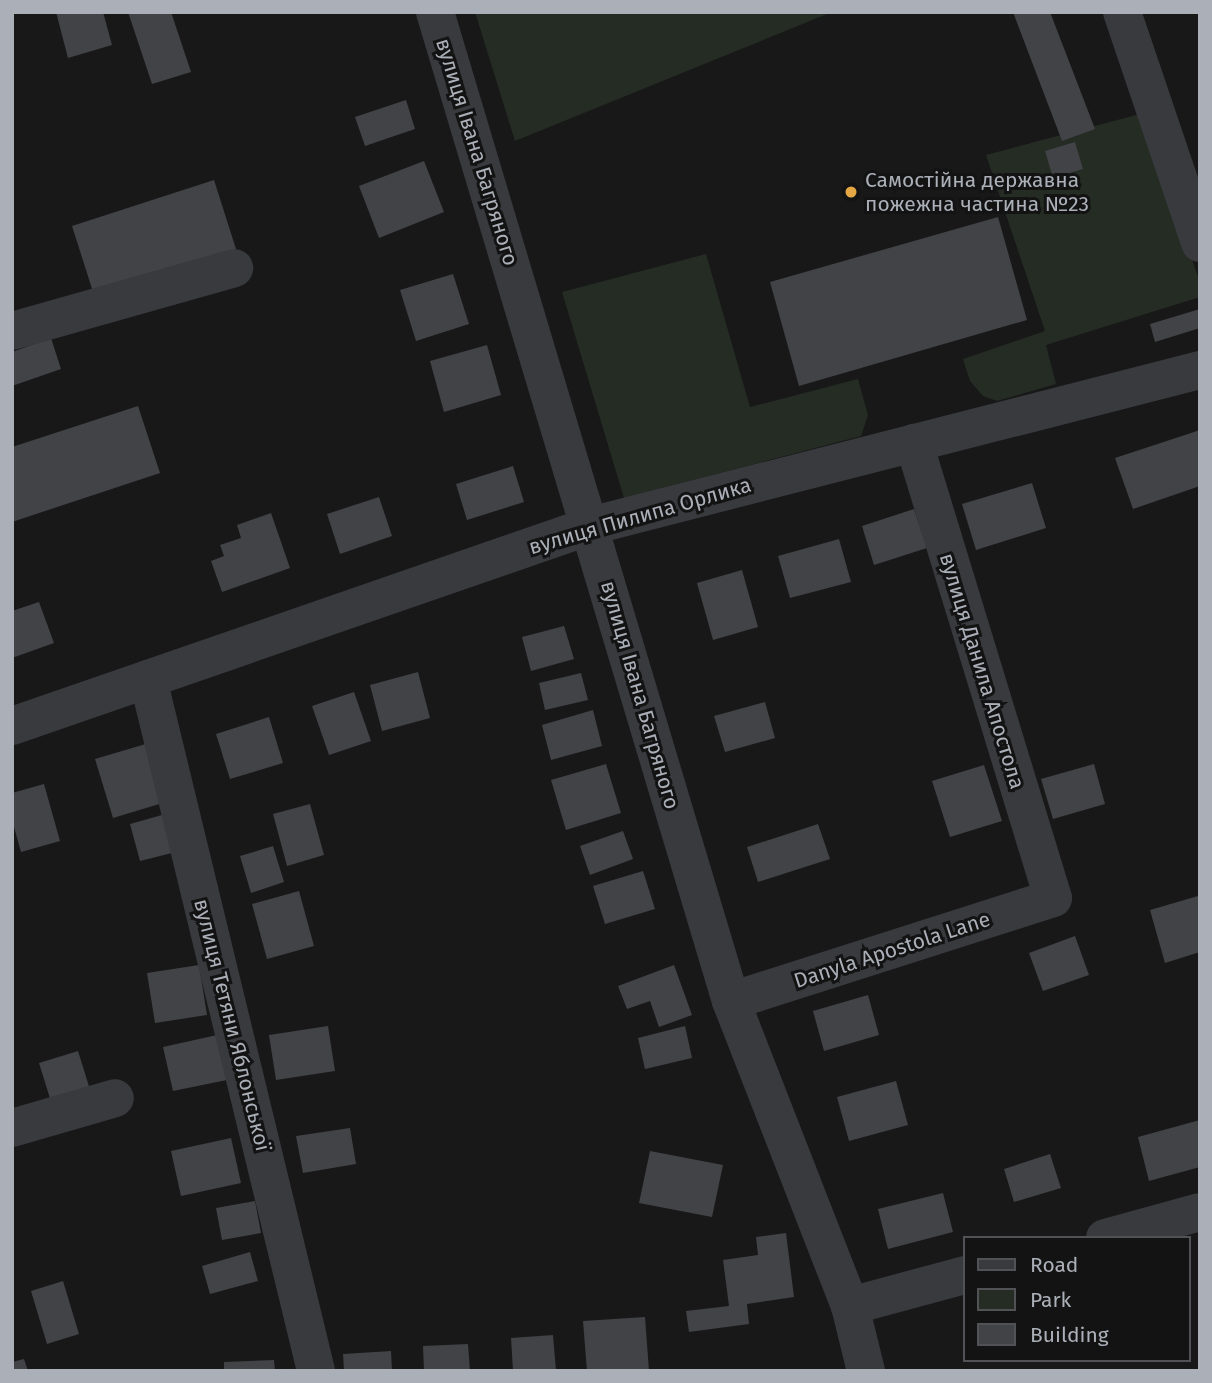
<!DOCTYPE html>
<html>
<head>
<meta charset="utf-8">
<style>
  body { margin:0 }
  #map { position:relative; width:1212px; height:1383px; overflow:hidden; background:#181819; font-family:"Fira Sans",sans-serif }
  div>[style] { position:absolute }
  .green>* { inset:0; background:#242c24 }
  .building>* { inset:0; background:#424346 }
  .minor>* { height:38px; margin:-19px; padding:0 19px; transform-origin:19px; border-radius:19px; background:#393a3e }
  .dots>* { width:19px; height:19px; translate:-50% -50%; box-sizing:border-box; border:4px solid #131314; border-radius:50% }
  span { translate:-50% -50%; white-space:nowrap; text-align:center; line-height:1.15; -webkit-text-stroke:6px #131314; paint-order:stroke }
  .street-label { font-size:21px; color:#abb0b8 }
  .poi-label { font-size:21px; color:#abb0b8 }
  .left { translate:0 -50%; text-align:left }
  .frame { position:absolute; inset:0; border:14px solid #abb0b8; pointer-events:none }
  .legend { position:absolute; left:963px; top:1236px; width:228px; height:126px; box-sizing:border-box; background:#131314; border:2px solid #505256; margin:0; padding:9px 12px; list-style:none; font-size:21px; color:#abb0b8 }
  .legend li { display:flex; align-items:center; gap:14px; height:35px }
  .legend b { width:35px; border:2px solid #505256 }
</style>
</head>
<body>
<div id="map">
  <div class="green">
    <div style="clip-path:polygon(475px 12px,832px 12px,515px 141px)"></div>
    <div style="clip-path:polygon(1140px 114px,1200px 282px,1200px 297px,1046px 345px,1056px 384px,997px 401px,983px 396px,970px 381px,963px 359px,1045px 331px,986px 155px)"></div>
    <div style="clip-path:polygon(706px 254px,750px 407px,858px 379px,868px 415px,861px 436px,624px 498px,562px 292px)"></div>
  </div>
  <div class="building">
    <div style="clip-path:polygon(56px 12px,103px 12px,112px 45px,68px 58px)"></div>
    <div style="clip-path:polygon(128px 12px,171px 12px,191px 72px,152px 84px)"></div>
    <div style="clip-path:polygon(1013px 12px,1050px 12px,1095px 129px,1062px 141px)"></div>
    <div style="clip-path:polygon(406px 100px,415px 129px,365px 146px,355px 117px)"></div>
    <div style="clip-path:polygon(1075px 142px,1083px 169px,1053px 178px,1045px 151px)"></div>
    <div style="clip-path:polygon(424px 161px,444px 212px,379px 238px,359px 186px)"></div>
    <div style="clip-path:polygon(214px 180px,236px 249px,94px 295px,72px 226px)"></div>
    <div style="clip-path:polygon(998px 217px,1027px 320px,799px 386px,770px 282px)"></div>
    <div style="clip-path:polygon(453px 274px,469px 324px,416px 341px,400px 290px)"></div>
    <div style="clip-path:polygon(1200px 309px,1200px 328px,1155px 342px,1150px 324px)"></div>
    <div style="clip-path:polygon(51px 338px,61px 369px,12px 386px,12px 352px)"></div>
    <div style="clip-path:polygon(487px 345px,501px 395px,444px 412px,430px 361px)"></div>
    <div style="clip-path:polygon(138px 406px,160px 473px,12px 522px,12px 447px)"></div>
    <div style="clip-path:polygon(1200px 430px,1200px 486px,1133px 509px,1115px 458px)"></div>
    <div style="clip-path:polygon(513px 466px,524px 502px,467px 520px,456px 484px)"></div>
    <div style="clip-path:polygon(1032px 483px,1046px 528px,976px 550px,962px 504px)"></div>
    <div style="clip-path:polygon(379px 497px,392px 536px,340px 554px,327px 514px)"></div>
    <div style="clip-path:polygon(914px 509px,927px 548px,874px 565px,862px 526px)"></div>
    <div style="clip-path:polygon(271px 513px,290px 568px,222px 592px,211px 561px,224px 556px,220px 545px,241px 538px,237px 525px)"></div>
    <div style="clip-path:polygon(839px 539px,851px 582px,790px 598px,778px 556px)"></div>
    <div style="clip-path:polygon(742px 570px,758px 627px,713px 640px,697px 583px)"></div>
    <div style="clip-path:polygon(39px 602px,54px 643px,12px 658px,12px 611px)"></div>
    <div style="clip-path:polygon(564px 626px,574px 659px,531px 671px,522px 637px)"></div>
    <div style="clip-path:polygon(418px 672px,430px 718px,382px 731px,370px 685px)"></div>
    <div style="clip-path:polygon(581px 673px,588px 700px,545px 710px,539px 683px)"></div>
    <div style="clip-path:polygon(354px 692px,371px 741px,329px 755px,312px 706px)"></div>
    <div style="clip-path:polygon(765px 702px,775px 738px,725px 752px,714px 716px)"></div>
    <div style="clip-path:polygon(593px 710px,602px 746px,551px 760px,542px 725px)"></div>
    <div style="clip-path:polygon(269px 717px,283px 763px,230px 779px,216px 734px)"></div>
    <div style="clip-path:polygon(149px 743px,166px 802px,113px 818px,95px 759px)"></div>
    <div style="clip-path:polygon(606px 764px,621px 813px,566px 830px,551px 780px)"></div>
    <div style="clip-path:polygon(1094px 764px,1105px 804px,1053px 819px,1041px 779px)"></div>
    <div style="clip-path:polygon(984px 765px,1002px 821px,950px 837px,932px 781px)"></div>
    <div style="clip-path:polygon(44px 784px,60px 841px,21px 852px,12px 820px,12px 793px)"></div>
    <div style="clip-path:polygon(310px 804px,324px 855px,287px 866px,273px 814px)"></div>
    <div style="clip-path:polygon(169px 813px,180px 851px,140px 861px,130px 824px)"></div>
    <div style="clip-path:polygon(818px 824px,830px 859px,758px 882px,747px 847px)"></div>
    <div style="clip-path:polygon(623px 831px,633px 859px,590px 875px,580px 846px)"></div>
    <div style="clip-path:polygon(273px 846px,284px 882px,251px 893px,240px 856px)"></div>
    <div style="clip-path:polygon(643px 871px,655px 909px,605px 924px,593px 886px)"></div>
    <div style="clip-path:polygon(299px 891px,314px 946px,267px 959px,252px 904px)"></div>
    <div style="clip-path:polygon(1198px 896px,1200px 952px,1165px 963px,1150px 910px)"></div>
    <div style="clip-path:polygon(1075px 936px,1089px 975px,1043px 991px,1029px 953px)"></div>
    <div style="clip-path:polygon(199px 965px,207px 1015px,155px 1023px,147px 973px)"></div>
    <div style="clip-path:polygon(674px 965px,692px 1015px,659px 1027px,650px 1001px,627px 1009px,618px 986px)"></div>
    <div style="clip-path:polygon(868px 995px,879px 1035px,824px 1051px,813px 1011px)"></div>
    <div style="clip-path:polygon(328px 1026px,335px 1071px,276px 1080px,269px 1035px)"></div>
    <div style="clip-path:polygon(685px 1026px,692px 1058px,645px 1069px,638px 1038px)"></div>
    <div style="clip-path:polygon(217px 1035px,227px 1080px,173px 1091px,163px 1047px)"></div>
    <div style="clip-path:polygon(78px 1051px,92px 1096px,53px 1108px,39px 1063px)"></div>
    <div style="clip-path:polygon(896px 1081px,908px 1125px,849px 1141px,837px 1097px)"></div>
    <div style="clip-path:polygon(1200px 1120px,1200px 1167px,1149px 1181px,1138px 1137px)"></div>
    <div style="clip-path:polygon(350px 1128px,356px 1164px,303px 1173px,296px 1136px)"></div>
    <div style="clip-path:polygon(231px 1138px,241px 1183px,181px 1196px,171px 1151px)"></div>
    <div style="clip-path:polygon(650px 1151px,723px 1165px,712px 1217px,639px 1203px)"></div>
    <div style="clip-path:polygon(1050px 1154px,1061px 1188px,1014px 1202px,1004px 1169px)"></div>
    <div style="clip-path:polygon(943px 1193px,953px 1232px,888px 1249px,878px 1209px)"></div>
    <div style="clip-path:polygon(255px 1201px,261px 1233px,222px 1240px,216px 1208px)"></div>
    <div style="clip-path:polygon(786px 1233px,794px 1297px,747px 1304px,749px 1324px,689px 1332px,686px 1311px,729px 1306px,723px 1260px,758px 1255px,756px 1237px)"></div>
    <div style="clip-path:polygon(250px 1252px,258px 1281px,210px 1294px,202px 1266px)"></div>
    <div style="clip-path:polygon(63px 1281px,79px 1334px,47px 1344px,31px 1291px)"></div>
    <div style="clip-path:polygon(645px 1317px,649px 1371px,587px 1371px,583px 1321px)"></div>
    <div style="clip-path:polygon(553px 1335px,556px 1371px,513px 1371px,511px 1338px)"></div>
    <div style="clip-path:polygon(468px 1344px,470px 1371px,424px 1371px,423px 1346px)"></div>
    <div style="clip-path:polygon(391px 1351px,392px 1371px,344px 1371px,343px 1354px)"></div>
    <div style="clip-path:polygon(24px 1359px,28px 1371px,12px 1371px,12px 1362px)"></div>
    <div style="clip-path:polygon(274px 1360px,275px 1371px,224px 1371px,224px 1362px)"></div>
  </div>
  <div class="minor">
    <div style="left:435px;top:12px;width:1032px;rotate:73.34deg"></div>
    <div style="left:731px;top:1001px;width:327px;rotate:68.7deg"></div>
    <div style="left:850px;top:1306px;width:67px;rotate:76.2deg"></div>
    <div style="left:1122px;top:12px;width:244px;rotate:71.3deg"></div>
    <div style="left:12px;top:331px;width:231px;rotate:-15.8deg"></div>
    <div style="left:148px;top:679px;width:712px;rotate:76.35deg"></div>
    <div style="left:12px;top:726px;width:612px;rotate:-19.09deg"></div>
    <div style="left:590px;top:526px;width:630px;rotate:-14.35deg"></div>
    <div style="left:731px;top:1001px;width:338px;rotate:-17.7deg"></div>
    <div style="left:1053px;top:898px;width:476px;rotate:-107deg"></div>
    <div style="left:12px;top:1128px;width:107px;rotate:-16.2deg"></div>
    <div style="left:1105px;top:1238px;width:98px;rotate:-15.3deg"></div>
    <div style="left:850px;top:1306px;width:119px;rotate:-15.1deg"></div>
  </div>
  <div class="dots">
    <div style="left:851px;top:192px;background:#e5a744"></div>
  </div>
  <div class="street-label">
    <span style="left:477px;top:152px;rotate:73deg">вулиця Івана Багряного</span>
    <span style="left:640px;top:516px;rotate:-16deg">вулиця Пилипа Орлика</span>
    <span style="left:982px;top:671px;rotate:73deg">вулиця Данила Апостола</span>
    <span style="left:640px;top:695px;rotate:74deg">вулиця Івана Багряного</span>
    <span style="left:892px;top:950px;rotate:-18deg">Danyla Apostola Lane</span>
    <span style="left:232px;top:1025px;rotate:76deg">вулиця Тетяни Яблонської</span>
  </div>
  <div class="poi-label">
    <span class="left" style="left:865px;top:192px">Самостійна державна<br>пожежна частина №23</span>
  </div>
  <div class="frame"></div>
  <ul class="legend">
  <li><b style="height:9px;background:#393a3e"></b>Road</li>
  <li><b style="height:19px;background:#242c24"></b>Park</li>
  <li><b style="height:19px;background:#424346"></b>Building</li>
  </ul>
</div>
</body>
</html>
